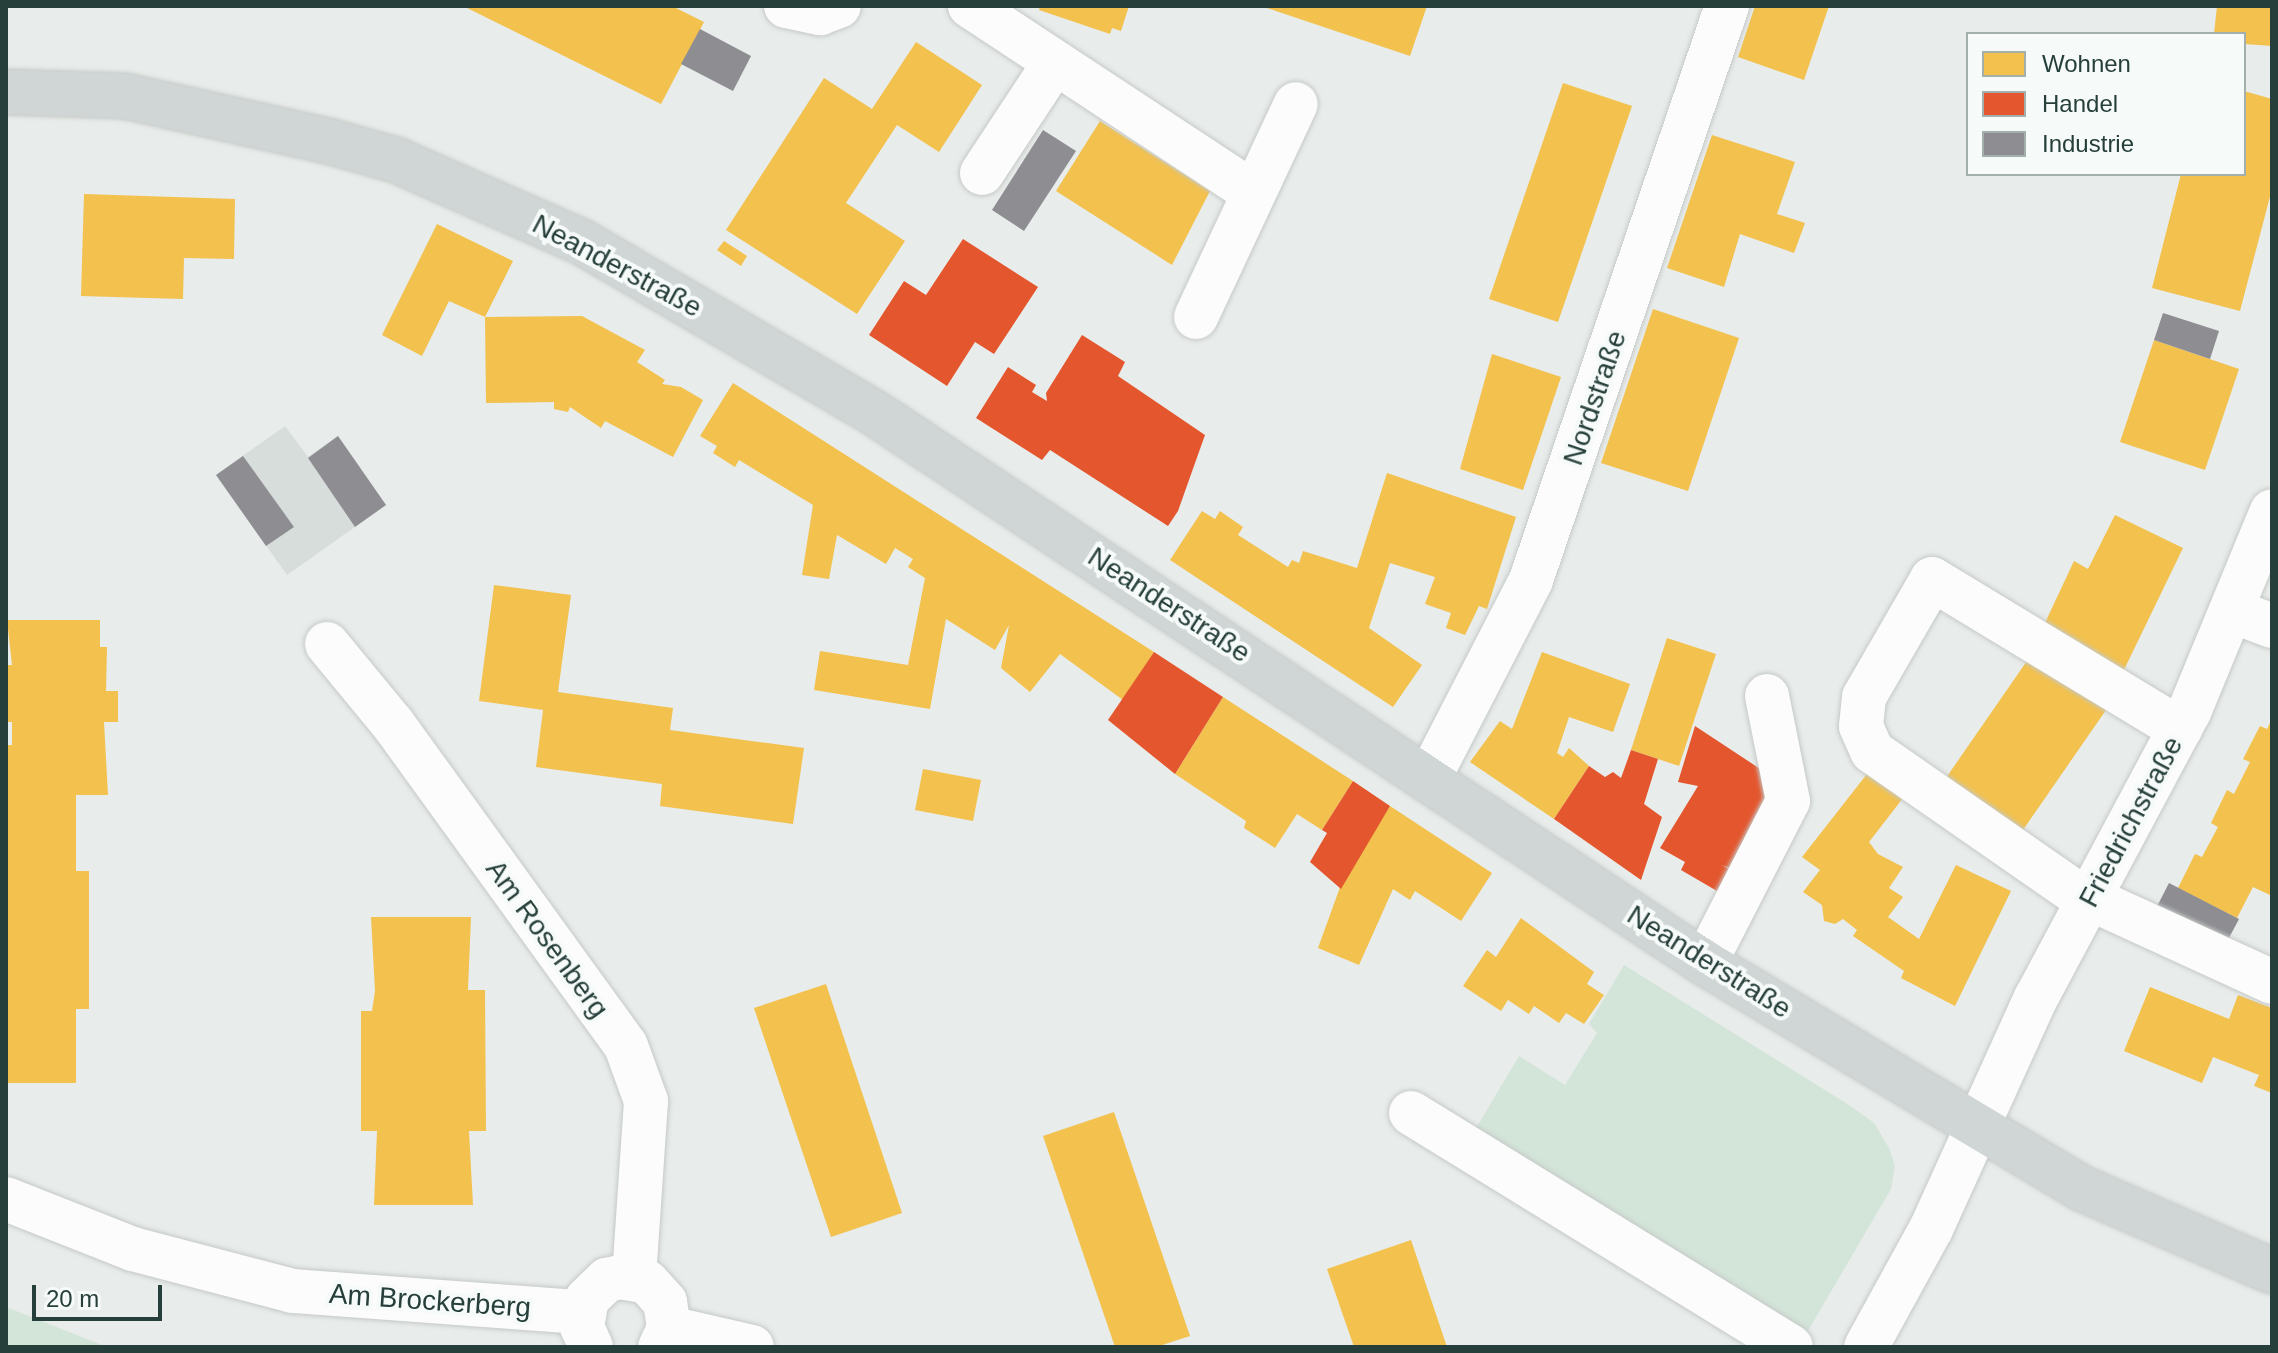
<!DOCTYPE html>
<html>
<head>
<meta charset="utf-8">
<style>
  body { margin:0 }
  #map { position:relative; width:2278px; height:1353px; overflow:hidden; background:#e8ecea; font-family:Helvetica,sans-serif }
  div>[style] { position:absolute }
  .built>* { inset:0; background:#d6ddda }
  .green>* { inset:0; background:#d3e4d9 }
  .homes>* { inset:0; background:#f2c14e }
  .shops>* { inset:0; background:#e4572e }
  .industry>* { inset:0; background:#8d8d92 }
  .roads { filter:drop-shadow(0 0 2px #c5c9c7) drop-shadow(0 0 2px #c5c9c7) }
  .minor>* { height:44px; margin:-22px; padding:0 22px; transform-origin:22px; border-radius:22px; background:#fcfcfc }
  .major>* { height:44px; margin:-22px; padding:0 22px; transform-origin:22px; border-radius:22px; background:#d0d6d5 }
  span { translate:-50% -50%; white-space:nowrap; text-align:center; line-height:1.15; -webkit-text-stroke:8px #f6faf9; paint-order:stroke }
  .street-label { font-size:28px; color:#263f3a }
  .frame { position:absolute; inset:0; border:8px solid #263f3a; pointer-events:none }
  .legend { position:absolute; left:1966px; top:32px; width:280px; height:144px; box-sizing:border-box; background:#f6faf9; border:2px solid #a3afad; margin:0; padding:10px 14px; list-style:none; font-size:24px; color:#263f3a }
  .legend li { display:flex; align-items:center; gap:16px; height:40px }
  .legend b { width:40px; border:2px solid #a3afad }
  .scale { position:absolute; left:32px; top:1285px; width:130px; height:36px; box-sizing:border-box; border:4px solid #263f3a; border-top:0; padding-left:10px; font-size:24px; line-height:28px; white-space:nowrap; color:#263f3a; -webkit-text-stroke:6px #f6faf9; paint-order:stroke }
</style>
</head>
<body>
<div id="map">
  <div class="built">
    <div style="clip-path:polygon(285px 426px,308px 457px,338px 436px,386px 505px,287px 575px,216px 475px)"></div>
  </div>
  <div class="green">
    <div style="clip-path:polygon(1624px 965px,1849px 1105px,1874px 1123px,1889px 1148px,1895px 1166px,1891px 1189px,1802px 1341px,1472px 1135px,1519px 1056px,1565px 1085px,1597px 1033px,1589px 1024px)"></div>
    <div style="clip-path:polygon(6px 1307px,107px 1347px,6px 1347px)"></div>
  </div>
  <div class="homes">
    <div style="clip-path:polygon(463px 6px,672px 6px,704px 22px,661px 104px)"></div>
    <div style="clip-path:polygon(1040px 6px,1129px 6px,1121px 31px,1112px 28px,1110px 34px,1039px 10px)"></div>
    <div style="clip-path:polygon(1261px 6px,1427px 6px,1410px 56px)"></div>
    <div style="clip-path:polygon(1755px 6px,1829px 6px,1804px 80px,1738px 57px)"></div>
    <div style="clip-path:polygon(2217px 6px,2272px 6px,2272px 46px,2244px 44px,2244px 34px,2214px 34px)"></div>
    <div style="clip-path:polygon(916px 42px,982px 85px,939px 152px,897px 125px,846px 203px,905px 241px,857px 314px,726px 230px,824px 78px,872px 109px)"></div>
    <div style="clip-path:polygon(1563px 83px,1632px 106px,1558px 322px,1489px 299px)"></div>
    <div style="clip-path:polygon(2244px 91px,2272px 99px,2272px 189px,2240px 311px,2152px 288px,2181px 174px,2244px 174px)"></div>
    <div style="clip-path:polygon(1100px 121px,1210px 191px,1172px 265px,1056px 191px)"></div>
    <div style="clip-path:polygon(1712px 135px,1795px 162px,1777px 214px,1805px 223px,1794px 253px,1740px 234px,1724px 287px,1667px 268px)"></div>
    <div style="clip-path:polygon(84px 194px,235px 199px,234px 259px,184px 258px,183px 299px,81px 296px)"></div>
    <div style="clip-path:polygon(437px 224px,513px 261px,485px 317px,582px 316px,645px 350px,637px 362px,665px 380px,662px 384px,681px 387px,703px 400px,673px 457px,605px 421px,601px 428px,570px 407px,568px 412px,554px 409px,554px 402px,486px 403px,485px 317px,449px 301px,422px 356px,382px 335px)"></div>
    <div style="clip-path:polygon(724px 241px,747px 256px,741px 266px,717px 250px)"></div>
    <div style="clip-path:polygon(1653px 309px,1739px 338px,1688px 491px,1601px 463px)"></div>
    <div style="clip-path:polygon(2154px 340px,2239px 369px,2205px 470px,2120px 442px)"></div>
    <div style="clip-path:polygon(1492px 354px,1561px 377px,1523px 490px,1460px 469px)"></div>
    <div style="clip-path:polygon(733px 383px,1154px 652px,1123px 700px,1060px 654px,1030px 692px,1001px 668px,1009px 625px,995px 650px,946px 619px,930px 709px,814px 690px,820px 651px,908px 665px,925px 578px,908px 567px,913px 559px,895px 548px,886px 564px,837px 535px,829px 579px,802px 575px,813px 505px,739px 460px,735px 467px,713px 453px,717px 446px,700px 436px)"></div>
    <div style="clip-path:polygon(1387px 473px,1516px 517px,1487px 609px,1479px 606px,1465px 635px,1446px 628px,1451px 613px,1425px 604px,1435px 577px,1390px 563px,1369px 628px,1422px 665px,1393px 707px,1170px 560px,1202px 511px,1215px 519px,1220px 511px,1243px 527px,1238px 535px,1288px 567px,1292px 560px,1299px 563px,1303px 551px,1357px 568px)"></div>
    <div style="clip-path:polygon(2115px 515px,2183px 548px,2121px 676px,2044px 625px,2074px 561px,2088px 569px)"></div>
    <div style="clip-path:polygon(494px 585px,571px 595px,558px 692px,673px 708px,670px 730px,804px 748px,793px 824px,660px 806px,662px 784px,536px 767px,543px 710px,479px 701px)"></div>
    <div style="clip-path:polygon(7px 620px,100px 620px,100px 647px,107px 647px,106px 691px,118px 691px,118px 722px,104px 722px,108px 795px,76px 795px,76px 871px,89px 871px,89px 1009px,76px 1009px,76px 1083px,6px 1083px,6px 794px,7px 745px,12px 745px,12px 722px,6px 722px,6px 665px,12px 665px)"></div>
    <div style="clip-path:polygon(1667px 638px,1716px 654px,1679px 766px,1631px 750px)"></div>
    <div style="clip-path:polygon(1542px 652px,1630px 684px,1613px 732px,1569px 717px,1557px 753px,1563px 757px,1569px 748px,1589px 766px,1554px 819px,1470px 762px,1500px 721px,1512px 729px)"></div>
    <div style="clip-path:polygon(2029px 658px,2106px 710px,2016px 840px,1939px 788px)"></div>
    <div style="clip-path:polygon(1223px 697px,1353px 781px,1322px 830px,1297px 814px,1275px 848px,1244px 828px,1246px 821px,1175px 774px)"></div>
    <div style="clip-path:polygon(2272px 719px,2272px 896px,2253px 887px,2237px 918px,2178px 888px,2195px 854px,2202px 857px,2218px 827px,2211px 823px,2227px 790px,2234px 794px,2250px 762px,2243px 759px,2260px 726px,2267px 729px)"></div>
    <div style="clip-path:polygon(1874px 765px,1910px 789px,1869px 842px,1878px 854px,1903px 867px,1889px 888px,1903px 897px,1888px 917px,1919px 939px,1956px 865px,2011px 891px,1955px 1006px,1901px 978px,1904px 971px,1853px 936px,1857px 930px,1843px 919px,1835px 924px,1824px 921px,1822px 905px,1803px 892px,1820px 870px,1802px 857px)"></div>
    <div style="clip-path:polygon(923px 769px,981px 780px,973px 821px,915px 810px)"></div>
    <div style="clip-path:polygon(1390px 806px,1492px 873px,1461px 921px,1415px 891px,1410px 900px,1393px 889px,1359px 965px,1318px 948px,1343px 879px)"></div>
    <div style="clip-path:polygon(371px 917px,471px 917px,468px 990px,485px 990px,486px 1131px,469px 1131px,473px 1205px,374px 1205px,377px 1131px,361px 1131px,361px 1011px,372px 1011px,375px 991px)"></div>
    <div style="clip-path:polygon(1521px 918px,1594px 972px,1587px 984px,1604px 995px,1584px 1024px,1566px 1013px,1559px 1023px,1534px 1006px,1529px 1014px,1508px 1000px,1501px 1011px,1463px 986px,1487px 950px,1496px 957px)"></div>
    <div style="clip-path:polygon(826px 984px,902px 1213px,831px 1237px,754px 1008px)"></div>
    <div style="clip-path:polygon(2150px 987px,2229px 1019px,2238px 995px,2272px 1008px,2272px 1093px,2254px 1086px,2259px 1075px,2213px 1057px,2202px 1083px,2124px 1051px)"></div>
    <div style="clip-path:polygon(1114px 1112px,1190px 1336px,1156px 1347px,1115px 1347px,1043px 1136px)"></div>
    <div style="clip-path:polygon(1411px 1240px,1447px 1347px,1354px 1347px,1327px 1269px)"></div>
  </div>
  <div class="shops">
    <div style="clip-path:polygon(963px 239px,1038px 287px,994px 354px,975px 342px,947px 386px,869px 335px,904px 281px,926px 295px)"></div>
    <div style="clip-path:polygon(1082px 335px,1125px 362px,1118px 376px,1205px 435px,1178px 511px,1168px 526px,1050px 450px,1042px 460px,976px 418px,1008px 367px,1036px 385px,1032px 392px,1047px 401px,1046px 393px)"></div>
    <div style="clip-path:polygon(1154px 652px,1223px 697px,1175px 774px,1108px 720px)"></div>
    <div style="clip-path:polygon(1695px 726px,1777px 780px,1753px 820px,1758px 822px,1736px 870px,1721px 865px,1730px 869px,1727px 891px,1717px 891px,1681px 870px,1685px 862px,1660px 848px,1698px 786px,1678px 782px)"></div>
    <div style="clip-path:polygon(1631px 750px,1658px 759px,1644px 804px,1662px 817px,1641px 880px,1554px 819px,1589px 766px,1605px 777px,1613px 772px,1621px 778px)"></div>
    <div style="clip-path:polygon(1353px 781px,1390px 806px,1341px 889px,1310px 862px,1327px 833px,1322px 830px)"></div>
  </div>
  <div class="industry">
    <div style="clip-path:polygon(700px 29px,751px 56px,733px 91px,681px 64px)"></div>
    <div style="clip-path:polygon(1043px 130px,1076px 151px,1024px 231px,992px 210px)"></div>
    <div style="clip-path:polygon(2163px 313px,2219px 331px,2210px 359px,2154px 340px)"></div>
    <div style="clip-path:polygon(338px 436px,386px 505px,355px 527px,308px 458px)"></div>
    <div style="clip-path:polygon(243px 456px,294px 527px,266px 546px,216px 475px)"></div>
    <div style="clip-path:polygon(2169px 883px,2239px 919px,2221px 953px,2151px 918px)"></div>
  </div>
  <div class="roads">
    <div class="minor">
      <div style="left:786px;top:6px;width:35px;rotate:12deg"></div>
      <div style="left:820px;top:13px;width:20px;rotate:-20deg"></div>
      <div style="left:970px;top:6px;width:336px;rotate:33.4deg"></div>
      <div style="left:982px;top:173px;width:131px;rotate:-56.6deg"></div>
      <div style="left:1196px;top:317px;width:235px;rotate:-64.9deg"></div>
      <div style="left:2233px;top:611px;width:42px;rotate:21deg"></div>
      <div style="left:327px;top:644px;width:104px;rotate:50.5deg"></div>
      <div style="left:393px;top:724px;width:397px;rotate:54.1deg"></div>
      <div style="left:626px;top:1046px;width:59px;rotate:70deg"></div>
      <div style="left:646px;top:1101px;width:176px;rotate:93.9deg"></div>
      <div style="left:1430px;top:776px;width:220px;rotate:-62.7deg"></div>
      <div style="left:1531px;top:580px;width:607px;rotate:-71.15deg"></div>
      <div style="left:2091px;top:899px;width:199px;rotate:24.6deg"></div>
      <div style="left:2089px;top:902px;width:264px;rotate:-145.2deg"></div>
      <div style="left:1872px;top:751px;width:27px;rotate:-114deg"></div>
      <div style="left:1861px;top:726px;width:29px;rotate:-84deg"></div>
      <div style="left:1864px;top:697px;width:136px;rotate:-60deg"></div>
      <div style="left:1932px;top:579px;width:290px;rotate:31.2deg"></div>
      <div style="left:1705px;top:963px;width:182px;rotate:-62.9deg"></div>
      <div style="left:1788px;top:801px;width:107px;rotate:-101.3deg"></div>
      <div style="left:1411px;top:1113px;width:446px;rotate:31.6deg"></div>
      <div style="left:6px;top:1199px;width:136px;rotate:21.5deg"></div>
      <div style="left:133px;top:1249px;width:165px;rotate:14.7deg"></div>
      <div style="left:293px;top:1291px;width:290px;rotate:4.2deg"></div>
      <div style="left:669px;top:1328px;width:85px;rotate:12.9deg"></div>
      <div style="left:591px;top:1347px;width:22px;rotate:-114deg"></div>
      <div style="left:582px;top:1327px;width:28px;rotate:-80deg"></div>
      <div style="left:587px;top:1299px;width:28px;rotate:-44deg"></div>
      <div style="left:607px;top:1280px;width:13px;rotate:-13deg"></div>
      <div style="left:620px;top:1277px;width:27px;rotate:10deg"></div>
      <div style="left:647px;top:1282px;width:27px;rotate:48deg"></div>
      <div style="left:665px;top:1302px;width:26px;rotate:81deg"></div>
      <div style="left:669px;top:1328px;width:21px;rotate:115deg"></div>
      <div style="left:1866px;top:1347px;width:135px;rotate:-61.2deg"></div>
      <div style="left:1931px;top:1229px;width:254px;rotate:-65.6deg"></div>
      <div style="left:2036px;top:998px;width:324px;rotate:-61.9deg"></div>
      <div style="left:2189px;top:712px;width:217px;rotate:-67.6deg"></div>
    </div>
    <div class="major">
      <div style="left:6px;top:92px;width:119px;rotate:1.9deg"></div>
      <div style="left:125px;top:96px;width:208px;rotate:12.5deg"></div>
      <div style="left:328px;top:141px;width:71px;rotate:15.6deg"></div>
      <div style="left:396px;top:160px;width:203px;rotate:23.8deg"></div>
      <div style="left:582px;top:242px;width:337px;rotate:30.3deg"></div>
      <div style="left:873px;top:412px;width:998px;rotate:33.51deg"></div>
      <div style="left:1705px;top:963px;width:438px;rotate:30.9deg"></div>
      <div style="left:2081px;top:1188px;width:208px;rotate:23.5deg"></div>
    </div>
  </div>
  <div class="street-label">
    <span style="left:617px;top:266px;rotate:28deg">Neanderstraße</span>
    <span style="left:1595px;top:398px;rotate:-71deg">Nordstraße</span>
    <span style="left:1169px;top:605px;rotate:33deg">Neanderstraße</span>
    <span style="left:2131px;top:822px;rotate:-62deg">Friedrichstraße</span>
    <span style="left:547px;top:939px;rotate:54deg">Am Rosenberg</span>
    <span style="left:1709px;top:962px;rotate:32deg">Neanderstraße</span>
    <span style="left:430px;top:1301px;rotate:4deg">Am Brockerberg</span>
  </div>
  <div class="frame"></div>
  <ul class="legend">
  <li><b style="height:22px;background:#f2c14e"></b>Wohnen</li>
  <li><b style="height:22px;background:#e4572e"></b>Handel</li>
  <li><b style="height:22px;background:#8d8d92"></b>Industrie</li>
  </ul>
  <div class="scale">20 m</div>
</div>
</body>
</html>
